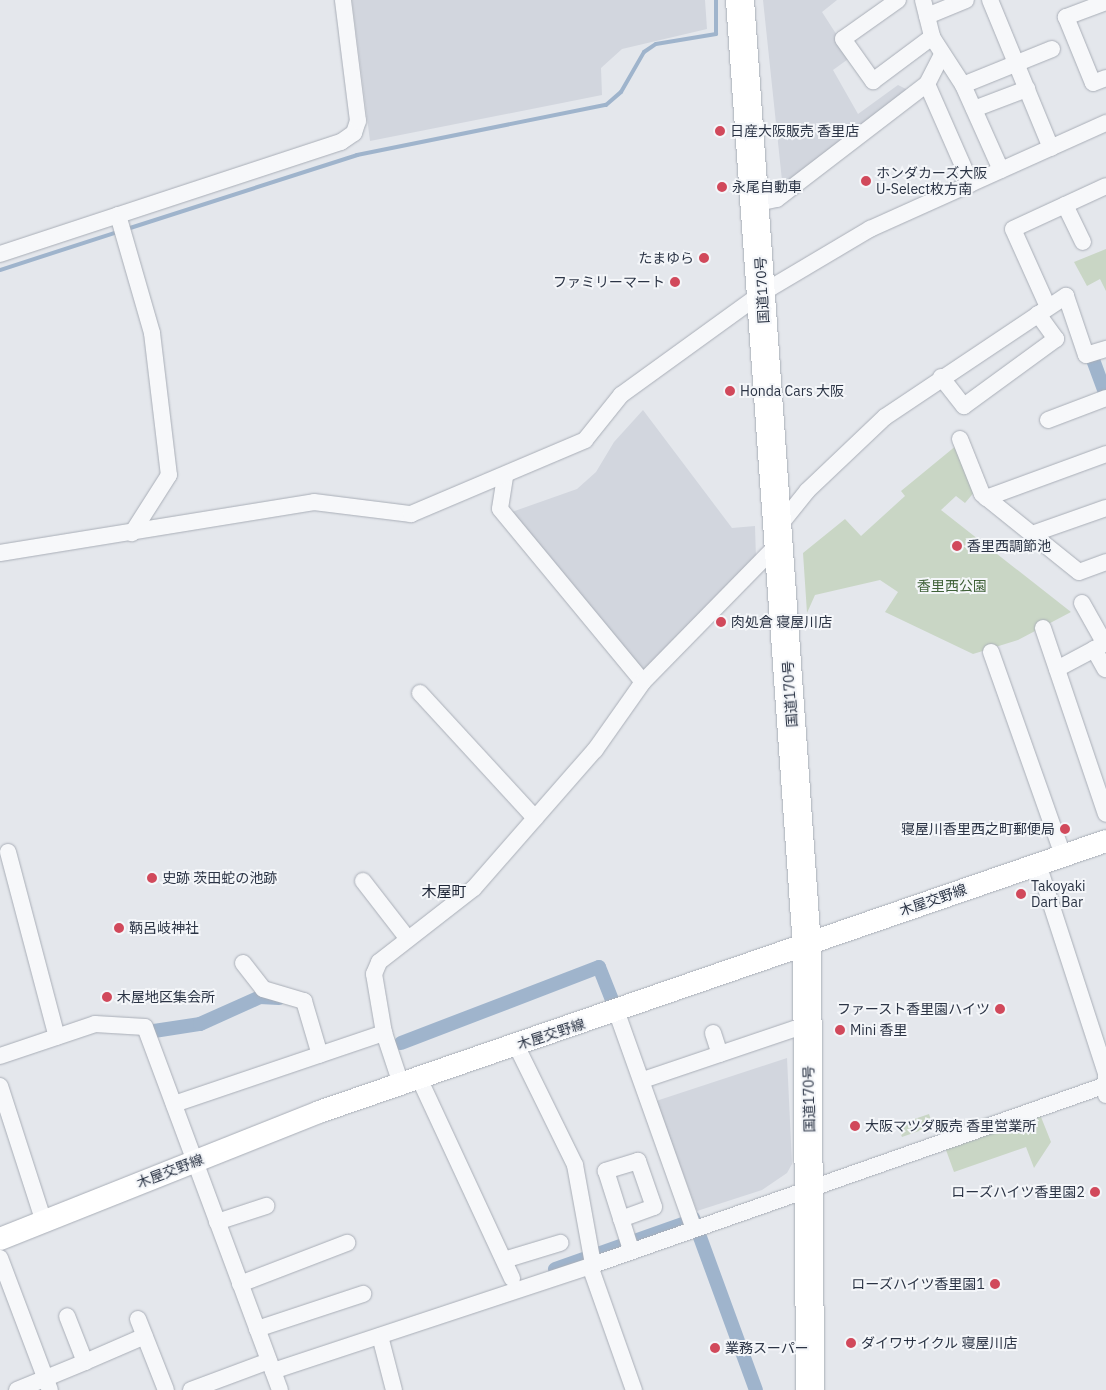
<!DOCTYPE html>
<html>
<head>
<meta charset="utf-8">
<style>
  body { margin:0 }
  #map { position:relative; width:1106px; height:1390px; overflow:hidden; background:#e4e7ec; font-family:"IBM Plex Sans","Noto Sans JP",sans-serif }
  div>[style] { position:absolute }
  .built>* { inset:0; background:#d2d6de }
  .green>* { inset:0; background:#c9d6c5 }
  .stream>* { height:4px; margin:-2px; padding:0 2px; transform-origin:2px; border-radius:2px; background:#9fb4cc }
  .canal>* { height:14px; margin:-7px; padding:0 7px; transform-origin:7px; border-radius:7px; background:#9fb4cc }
  .roads { filter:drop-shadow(0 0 1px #a9aeb7) drop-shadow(0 0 1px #a9aeb7) }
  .street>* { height:16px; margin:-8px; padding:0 8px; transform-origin:8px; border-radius:8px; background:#f7f8fa }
  .secondary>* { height:22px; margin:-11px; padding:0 11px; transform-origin:11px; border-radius:11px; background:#fff }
  .highway>* { height:28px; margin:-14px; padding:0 14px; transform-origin:14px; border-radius:14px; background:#fff }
  .dots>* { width:14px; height:14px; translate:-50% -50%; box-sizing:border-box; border:2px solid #f4f6f9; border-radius:50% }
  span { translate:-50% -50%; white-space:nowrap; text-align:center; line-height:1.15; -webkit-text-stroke:4px #f4f6f9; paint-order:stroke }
  .poi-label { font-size:14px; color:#2b3445 }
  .left { translate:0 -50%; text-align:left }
  .right { translate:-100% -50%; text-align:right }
  .street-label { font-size:14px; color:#2b3445 }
  .park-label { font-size:14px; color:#3f6138 }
  .neighbourhood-label { font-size:15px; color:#1d2536 }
</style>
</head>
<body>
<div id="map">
  <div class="built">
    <div style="clip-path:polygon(352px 0,705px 0,707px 29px,622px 49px,601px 68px,602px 95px,370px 141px)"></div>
    <div style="clip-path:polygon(763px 0,837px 0,822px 12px,851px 57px,833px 70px,858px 114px,898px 85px,914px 93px,783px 190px)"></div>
    <div style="clip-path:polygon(643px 410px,732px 528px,755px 526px,756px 559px,641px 677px,509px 513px,577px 489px,596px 472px,614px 442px)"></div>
    <div style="clip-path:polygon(787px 1058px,792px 1164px,787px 1173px,762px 1190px,697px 1211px,656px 1101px)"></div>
  </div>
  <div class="green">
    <div style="clip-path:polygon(1106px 249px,1106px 291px,1100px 279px,1087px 286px,1074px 262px)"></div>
    <div style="clip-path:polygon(957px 445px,976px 490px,965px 503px,956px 496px,941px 510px,1071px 612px,1018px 640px,973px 654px,885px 612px,898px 592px,880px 580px,815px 595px,807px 613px,803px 553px,845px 519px,861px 536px,905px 496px,901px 491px)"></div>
    <div style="clip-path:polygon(1037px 1107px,1051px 1142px,1034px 1168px,1026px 1147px,954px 1172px,942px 1139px)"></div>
    <div style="clip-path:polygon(929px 1114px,933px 1126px,902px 1137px,897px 1125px)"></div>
  </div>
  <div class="stream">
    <div style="left:127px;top:229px;width:242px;rotate:-17.8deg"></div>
    <div style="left:357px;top:155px;width:254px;rotate:-11.4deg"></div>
    <div style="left:606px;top:105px;width:20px;rotate:-41deg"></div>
    <div style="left:621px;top:92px;width:46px;rotate:-60.1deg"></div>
    <div style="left:644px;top:52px;width:14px;rotate:-34deg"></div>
    <div style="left:656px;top:44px;width:61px;rotate:-9.5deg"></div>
    <div style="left:716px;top:34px;width:34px;rotate:-90deg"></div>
    <div style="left:0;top:270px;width:124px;rotate:-17.9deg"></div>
  </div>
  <div class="canal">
    <div style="left:1092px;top:357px;width:40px;rotate:69.8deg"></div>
    <div style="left:154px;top:1031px;width:47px;rotate:-8.7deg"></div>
    <div style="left:200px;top:1024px;width:66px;rotate:-24.2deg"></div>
    <div style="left:260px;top:997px;width:19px;rotate:3deg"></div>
    <div style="left:401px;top:1043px;width:212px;rotate:-21deg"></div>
    <div style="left:599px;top:967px;width:52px;rotate:68.4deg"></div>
    <div style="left:693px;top:1218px;width:183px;rotate:69.9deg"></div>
    <div style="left:555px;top:1269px;width:147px;rotate:-19.4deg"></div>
  </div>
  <div class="roads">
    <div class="street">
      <div style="left:898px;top:0;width:67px;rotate:144.7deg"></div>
      <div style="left:843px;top:39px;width:52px;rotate:54.5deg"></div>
      <div style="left:873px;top:81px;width:74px;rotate:-36.7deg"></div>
      <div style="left:923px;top:0;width:38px;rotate:76deg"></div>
      <div style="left:932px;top:37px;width:57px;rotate:57.1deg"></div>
      <div style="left:963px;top:85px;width:93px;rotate:65.9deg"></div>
      <div style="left:990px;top:0;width:160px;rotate:67.6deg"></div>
      <div style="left:1106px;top:2px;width:43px;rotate:159.4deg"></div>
      <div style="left:1066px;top:17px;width:71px;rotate:67.8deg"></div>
      <div style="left:1093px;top:83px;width:14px;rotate:-21deg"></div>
      <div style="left:927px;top:16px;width:42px;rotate:-22.3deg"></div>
      <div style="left:927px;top:84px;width:109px;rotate:66.3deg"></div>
      <div style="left:963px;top:85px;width:96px;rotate:-22deg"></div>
      <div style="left:974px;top:109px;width:57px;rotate:-20.7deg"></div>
      <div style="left:758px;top:203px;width:19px;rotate:-12deg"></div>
      <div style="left:777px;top:199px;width:189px;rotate:-37.5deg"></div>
      <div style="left:927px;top:84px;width:33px;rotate:-63deg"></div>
      <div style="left:1065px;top:205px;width:41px;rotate:64.1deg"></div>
      <div style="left:118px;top:215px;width:123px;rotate:73.9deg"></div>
      <div style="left:152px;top:333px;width:143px;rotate:83.2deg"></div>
      <div style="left:169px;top:475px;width:69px;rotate:122.5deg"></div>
      <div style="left:0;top:254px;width:359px;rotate:-18.2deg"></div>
      <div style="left:341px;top:142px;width:16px;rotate:-35deg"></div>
      <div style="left:354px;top:133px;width:13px;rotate:-72deg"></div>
      <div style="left:358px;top:121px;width:122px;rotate:-97.1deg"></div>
      <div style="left:1048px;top:307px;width:85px;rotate:-114.2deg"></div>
      <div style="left:1013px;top:229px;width:102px;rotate:-24.8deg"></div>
      <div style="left:941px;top:377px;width:37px;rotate:52deg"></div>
      <div style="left:964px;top:406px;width:114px;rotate:-36.1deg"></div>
      <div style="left:1056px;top:339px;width:31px;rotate:-126deg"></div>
      <div style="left:1048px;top:420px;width:62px;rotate:-20.8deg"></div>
      <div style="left:960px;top:439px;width:59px;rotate:68.2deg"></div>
      <div style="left:982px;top:494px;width:124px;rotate:38.8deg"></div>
      <div style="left:1079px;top:572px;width:29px;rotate:-20deg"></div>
      <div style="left:505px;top:477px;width:32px;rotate:99deg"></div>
      <div style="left:500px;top:509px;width:224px;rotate:50.4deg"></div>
      <div style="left:986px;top:498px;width:128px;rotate:-20.1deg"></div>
      <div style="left:779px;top:526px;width:45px;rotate:-51.3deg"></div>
      <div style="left:807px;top:491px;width:108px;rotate:-43.5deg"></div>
      <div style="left:885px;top:417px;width:218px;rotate:-33.8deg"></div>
      <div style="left:1066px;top:296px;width:62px;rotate:71.3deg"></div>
      <div style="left:1086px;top:355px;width:21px;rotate:-17deg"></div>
      <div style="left:1032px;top:534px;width:78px;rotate:-19.4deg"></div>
      <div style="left:0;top:553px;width:318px;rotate:-9.2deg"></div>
      <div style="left:314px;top:502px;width:98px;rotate:7.1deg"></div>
      <div style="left:411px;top:514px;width:189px;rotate:-23deg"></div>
      <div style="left:585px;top:440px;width:58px;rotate:-51.3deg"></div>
      <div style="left:621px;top:395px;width:174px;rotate:-35.9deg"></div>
      <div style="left:762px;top:293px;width:126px;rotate:-30.7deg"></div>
      <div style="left:870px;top:229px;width:259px;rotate:-24.2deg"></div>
      <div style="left:1082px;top:603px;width:47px;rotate:60.7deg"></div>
      <div style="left:1043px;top:628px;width:196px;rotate:71.3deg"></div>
      <div style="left:1094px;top:649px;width:23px;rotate:61deg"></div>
      <div style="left:991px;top:652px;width:215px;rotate:70.5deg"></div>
      <div style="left:1057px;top:669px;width:55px;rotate:-28deg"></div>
      <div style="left:420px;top:693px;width:170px;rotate:47.4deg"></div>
      <div style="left:8px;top:852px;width:191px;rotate:75.2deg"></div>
      <div style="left:1038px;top:864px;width:220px;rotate:72deg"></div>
      <div style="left:1106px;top:1073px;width:22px;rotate:90deg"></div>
      <div style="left:363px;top:881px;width:73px;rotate:52.2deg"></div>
      <div style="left:243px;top:963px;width:33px;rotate:52deg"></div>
      <div style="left:263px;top:989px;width:43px;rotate:16.3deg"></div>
      <div style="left:304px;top:1001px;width:56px;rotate:73.5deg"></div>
      <div style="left:617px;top:1013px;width:227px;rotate:70.4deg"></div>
      <div style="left:713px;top:1033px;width:22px;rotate:72deg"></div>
      <div style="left:516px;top:1045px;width:134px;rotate:63.8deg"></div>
      <div style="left:575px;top:1165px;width:101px;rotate:79.7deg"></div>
      <div style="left:0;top:1056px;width:100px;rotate:-18.6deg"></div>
      <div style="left:95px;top:1024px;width:50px;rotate:3.4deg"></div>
      <div style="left:145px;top:1027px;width:387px;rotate:69.6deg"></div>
      <div style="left:419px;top:1078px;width:221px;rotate:65.1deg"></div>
      <div style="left:643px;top:1080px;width:174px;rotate:-18.7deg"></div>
      <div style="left:401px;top:1084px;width:54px;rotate:-108.4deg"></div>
      <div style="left:384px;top:1033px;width:60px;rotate:-99.6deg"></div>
      <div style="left:374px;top:974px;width:13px;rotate:-67deg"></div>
      <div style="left:379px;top:962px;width:120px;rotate:-37.9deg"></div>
      <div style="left:474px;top:888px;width:184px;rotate:-48.8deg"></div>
      <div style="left:595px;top:750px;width:83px;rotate:-54.8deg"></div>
      <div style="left:643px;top:682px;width:196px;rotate:-45.6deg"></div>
      <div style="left:0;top:1086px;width:143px;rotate:72.1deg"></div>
      <div style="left:174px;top:1104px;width:222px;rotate:-18.7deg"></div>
      <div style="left:621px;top:1219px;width:35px;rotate:-20deg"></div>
      <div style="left:654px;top:1207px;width:49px;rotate:-109.2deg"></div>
      <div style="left:638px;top:1161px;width:34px;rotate:163deg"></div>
      <div style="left:606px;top:1171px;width:83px;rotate:72.4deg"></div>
      <div style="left:217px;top:1222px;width:52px;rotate:-18.1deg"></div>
      <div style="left:0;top:1258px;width:141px;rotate:69.3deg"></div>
      <div style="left:504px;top:1260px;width:59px;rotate:-16.9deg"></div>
      <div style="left:590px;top:1266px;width:132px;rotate:70.5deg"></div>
      <div style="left:240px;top:1284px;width:115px;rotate:-21deg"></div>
      <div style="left:138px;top:1319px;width:76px;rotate:68.5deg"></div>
      <div style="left:257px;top:1329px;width:112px;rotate:-18.3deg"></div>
      <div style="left:380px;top:1336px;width:56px;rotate:75.5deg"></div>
      <div style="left:85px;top:1362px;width:65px;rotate:-23.4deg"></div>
      <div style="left:273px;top:1371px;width:334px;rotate:-18.3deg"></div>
      <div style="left:590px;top:1266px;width:547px;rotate:-19.33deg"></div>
      <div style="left:17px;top:1390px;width:74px;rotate:-22.4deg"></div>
      <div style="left:85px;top:1362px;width:49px;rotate:-111.4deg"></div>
      <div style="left:191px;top:1390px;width:83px;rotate:-20.4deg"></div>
    </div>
    <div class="secondary">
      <div style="left:0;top:1239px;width:343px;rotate:-21.7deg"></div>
      <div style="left:319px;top:1112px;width:832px;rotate:-19deg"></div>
    </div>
    <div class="highway">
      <div style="left:740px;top:0;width:948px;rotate:85.95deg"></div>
      <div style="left:807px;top:946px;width:444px;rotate:89.6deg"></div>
    </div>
  </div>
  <div class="dots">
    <div style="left:720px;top:131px;background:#d1495b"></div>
    <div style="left:866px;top:181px;background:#d1495b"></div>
    <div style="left:722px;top:187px;background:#d1495b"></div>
    <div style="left:704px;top:258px;background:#d1495b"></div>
    <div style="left:675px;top:282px;background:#d1495b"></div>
    <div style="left:730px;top:391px;background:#d1495b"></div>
    <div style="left:957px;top:546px;background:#d1495b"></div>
    <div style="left:721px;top:622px;background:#d1495b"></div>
    <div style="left:1065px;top:829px;background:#d1495b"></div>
    <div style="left:152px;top:878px;background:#d1495b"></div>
    <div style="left:1021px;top:894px;background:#d1495b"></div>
    <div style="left:119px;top:928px;background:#d1495b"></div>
    <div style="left:107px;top:997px;background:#d1495b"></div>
    <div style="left:1000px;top:1009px;background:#d1495b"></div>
    <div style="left:840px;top:1030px;background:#d1495b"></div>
    <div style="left:855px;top:1126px;background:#d1495b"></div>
    <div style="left:1095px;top:1192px;background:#d1495b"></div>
    <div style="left:995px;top:1284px;background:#d1495b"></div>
    <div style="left:851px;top:1343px;background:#d1495b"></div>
    <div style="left:715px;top:1348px;background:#d1495b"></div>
  </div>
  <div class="poi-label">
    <span class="left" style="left:730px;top:131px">日産大阪販売 香里店</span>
    <span class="left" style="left:876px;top:181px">ホンダカーズ大阪<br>U-Select枚方南</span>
    <span class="left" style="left:732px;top:187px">永尾自動車</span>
    <span class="right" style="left:694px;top:258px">たまゆら</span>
    <span class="right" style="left:665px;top:282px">ファミリーマート</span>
    <span class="left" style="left:740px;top:391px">Honda Cars 大阪</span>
    <span class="left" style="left:967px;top:546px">香里西調節池</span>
    <span class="left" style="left:731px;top:622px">肉処倉 寝屋川店</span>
    <span class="right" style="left:1055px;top:829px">寝屋川香里西之町郵便局</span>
    <span class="left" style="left:162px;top:878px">史跡 茨田蛇の池跡</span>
    <span class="left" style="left:1031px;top:894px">Takoyaki<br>Dart Bar</span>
    <span class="left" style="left:129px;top:928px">鞆呂岐神社</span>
    <span class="left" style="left:117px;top:997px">木屋地区集会所</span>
    <span class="right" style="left:990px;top:1009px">ファースト香里園ハイツ</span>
    <span class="left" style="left:850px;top:1030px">Mini 香里</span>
    <span class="left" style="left:865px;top:1126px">大阪マツダ販売 香里営業所</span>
    <span class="right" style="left:1085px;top:1192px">ローズハイツ香里園2</span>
    <span class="right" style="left:985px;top:1284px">ローズハイツ香里園1</span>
    <span class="left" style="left:861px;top:1343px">ダイワサイクル 寝屋川店</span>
    <span class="left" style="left:725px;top:1348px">業務スーパー</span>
  </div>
  <div class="street-label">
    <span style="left:762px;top:290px;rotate:-93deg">国道170号</span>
    <span style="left:790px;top:694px;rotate:-94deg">国道170号</span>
    <span style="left:933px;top:900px;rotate:-19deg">木屋交野線</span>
    <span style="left:551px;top:1034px;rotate:-18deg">木屋交野線</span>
    <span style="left:809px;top:1099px;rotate:-91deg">国道170号</span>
    <span style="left:170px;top:1171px;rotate:-21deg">木屋交野線</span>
  </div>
  <div class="park-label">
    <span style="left:952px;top:586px">香里西公園</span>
  </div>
  <div class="neighbourhood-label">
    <span style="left:444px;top:892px">木屋町</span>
  </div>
</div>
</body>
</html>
